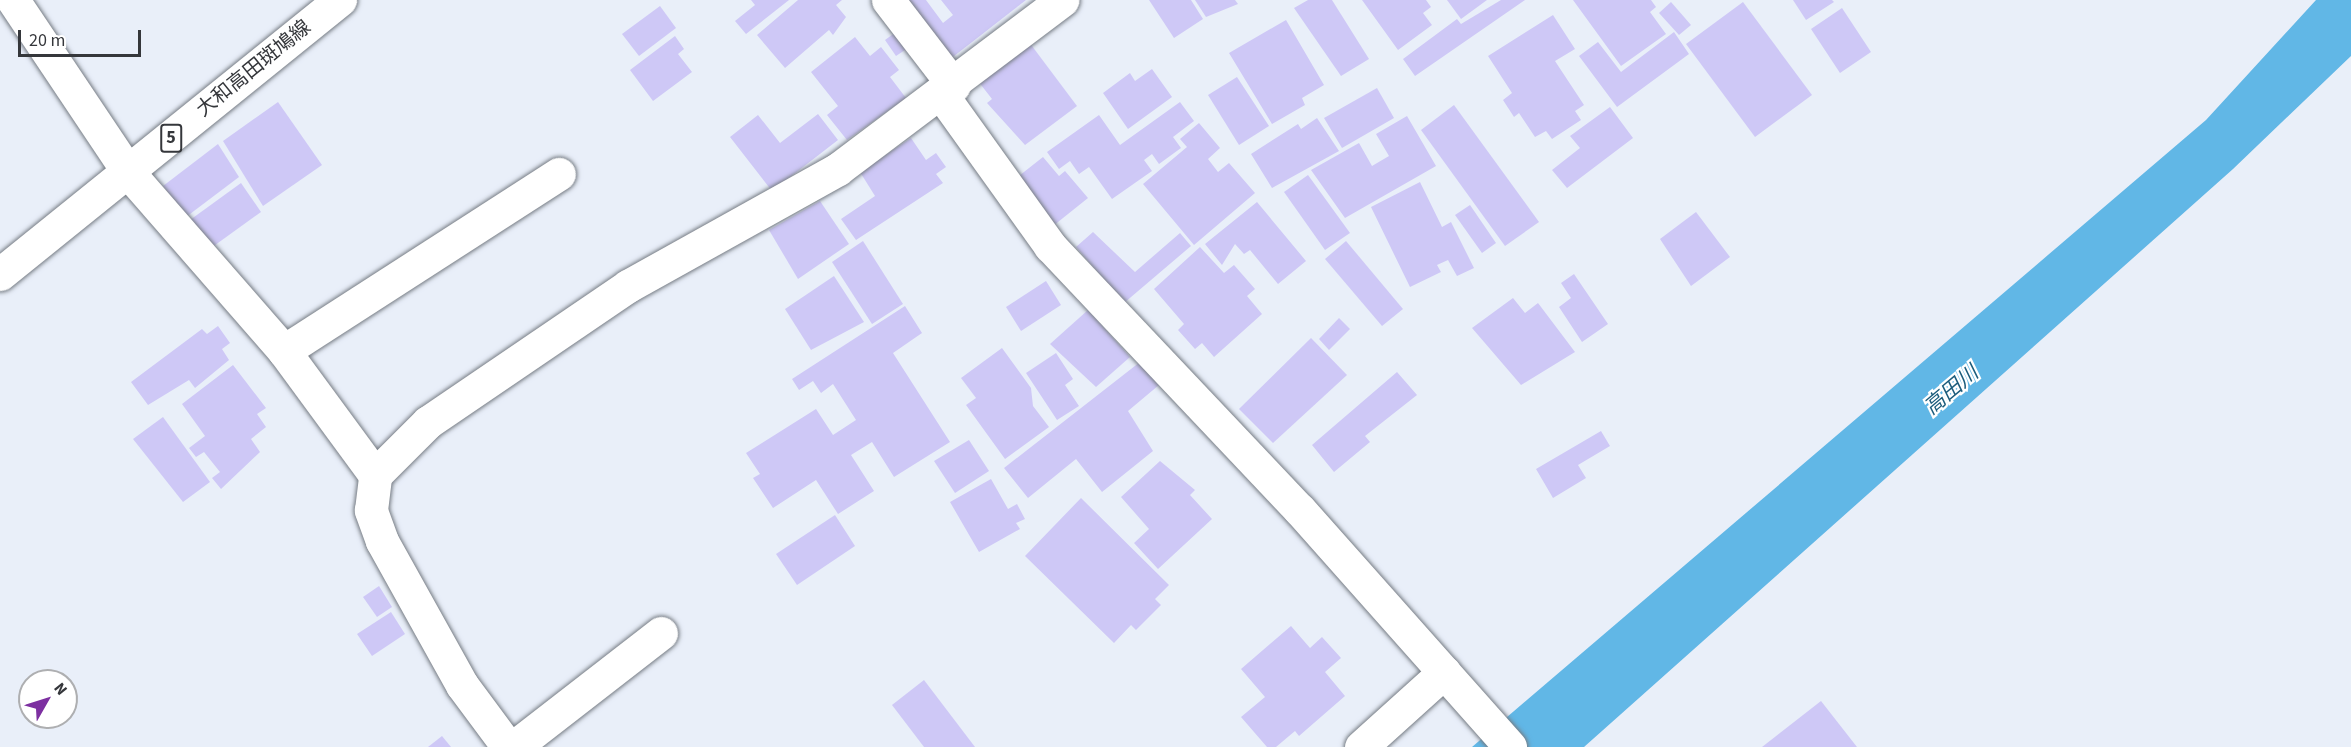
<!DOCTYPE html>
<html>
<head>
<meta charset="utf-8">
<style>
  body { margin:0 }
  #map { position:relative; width:2351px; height:747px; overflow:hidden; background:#e9eff9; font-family:"Source Sans 3","Noto Sans JP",sans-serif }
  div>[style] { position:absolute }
  .water>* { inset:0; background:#61b7e6 }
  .building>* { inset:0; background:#cec8f6 }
  .roads { filter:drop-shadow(0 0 2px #767c84) drop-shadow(0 0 2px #767c84) }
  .minor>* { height:33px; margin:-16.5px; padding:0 16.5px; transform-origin:16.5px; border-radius:16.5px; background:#fff }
  .major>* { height:33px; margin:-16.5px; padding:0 16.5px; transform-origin:16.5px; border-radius:16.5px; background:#fff }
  span { translate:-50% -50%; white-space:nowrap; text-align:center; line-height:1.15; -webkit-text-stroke:4.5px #fff; paint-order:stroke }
  .shield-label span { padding:2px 4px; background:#fff; border:2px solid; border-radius:4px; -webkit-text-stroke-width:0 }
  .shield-label { font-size:18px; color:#35373b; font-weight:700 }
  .street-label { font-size:20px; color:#35373b }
  .water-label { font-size:21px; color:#1b5c7c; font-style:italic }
  .north { position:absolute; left:18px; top:669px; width:60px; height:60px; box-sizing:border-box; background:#fff; border:2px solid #aeafb1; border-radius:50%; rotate:51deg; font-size:16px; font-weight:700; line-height:24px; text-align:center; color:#35373b }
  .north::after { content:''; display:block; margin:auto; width:21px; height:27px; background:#7d30a1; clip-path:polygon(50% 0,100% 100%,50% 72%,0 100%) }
  .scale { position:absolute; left:18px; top:30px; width:123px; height:27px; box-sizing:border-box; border:3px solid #35373b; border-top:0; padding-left:8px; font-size:18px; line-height:21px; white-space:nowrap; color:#35373b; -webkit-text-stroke:4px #fff; paint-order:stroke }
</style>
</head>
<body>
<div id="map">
  <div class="water">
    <div style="clip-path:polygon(2316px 0,2351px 0,2351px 56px,2233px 169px,1584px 747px,1472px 747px,2206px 120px)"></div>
  </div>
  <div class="building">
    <div style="clip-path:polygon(751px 0,789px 0,746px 34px,735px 21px,755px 5px)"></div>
    <div style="clip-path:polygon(798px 0,842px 0,836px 5px,846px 17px,833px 35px,829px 30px,785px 68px,757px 35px)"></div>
    <div style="clip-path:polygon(902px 0,926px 0,943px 23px,953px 15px,941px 0,1026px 0,949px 60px)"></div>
    <div style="clip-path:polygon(1149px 0,1191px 0,1203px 19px,1174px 38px)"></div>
    <div style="clip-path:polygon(1195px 0,1235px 0,1238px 4px,1206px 17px)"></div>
    <div style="clip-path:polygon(1308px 0,1332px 0,1369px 59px,1341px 76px,1294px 8px)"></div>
    <div style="clip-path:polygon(1362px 0,1426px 0,1431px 7px,1423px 13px,1432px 25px,1398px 50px)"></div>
    <div style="clip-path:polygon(1447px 0,1487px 0,1461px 19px)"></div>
    <div style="clip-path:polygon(1501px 0,1525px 0,1415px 76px,1403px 59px,1457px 19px,1461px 24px)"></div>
    <div style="clip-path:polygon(1573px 0,1651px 0,1656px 7px,1650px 12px,1666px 34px,1621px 66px)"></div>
    <div style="clip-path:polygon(1793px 0,1832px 0,1834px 2px,1806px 20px)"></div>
    <div style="clip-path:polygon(1671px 2px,1691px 25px,1679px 35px,1659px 13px)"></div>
    <div style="clip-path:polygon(1743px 2px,1812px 95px,1755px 137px,1686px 44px)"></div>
    <div style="clip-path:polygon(660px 6px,676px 28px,639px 56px,622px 34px)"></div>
    <div style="clip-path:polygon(1842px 8px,1871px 52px,1840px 73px,1811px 29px)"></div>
    <div style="clip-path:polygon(1553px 15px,1575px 49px,1555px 61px,1584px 105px,1575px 111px,1581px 120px,1552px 139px,1546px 131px,1535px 137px,1519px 113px,1514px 117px,1503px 100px,1512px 93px,1488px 56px)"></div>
    <div style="clip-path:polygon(1286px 20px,1324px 85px,1302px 98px,1305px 105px,1272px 124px,1229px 53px)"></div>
    <div style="clip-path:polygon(896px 32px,908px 48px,896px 56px,885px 40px)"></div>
    <div style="clip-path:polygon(1674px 32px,1689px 54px,1617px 107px,1579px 56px,1598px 42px,1621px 72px)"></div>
    <div style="clip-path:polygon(675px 36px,684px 49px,678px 54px,692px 72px,653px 101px,630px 70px)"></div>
    <div style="clip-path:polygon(855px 37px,870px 56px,881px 47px,899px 70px,890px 77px,906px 98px,847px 140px,827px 115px,838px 106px,811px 72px)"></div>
    <div style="clip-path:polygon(1029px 42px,1077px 106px,1025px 145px,987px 103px,992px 99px,978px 81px)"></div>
    <div style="clip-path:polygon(1152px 69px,1172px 97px,1128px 129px,1103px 93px,1130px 73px,1135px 81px)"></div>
    <div style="clip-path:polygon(1237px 77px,1269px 126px,1239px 145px,1208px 95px)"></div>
    <div style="clip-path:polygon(1377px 88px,1394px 118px,1342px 148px,1324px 118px)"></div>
    <div style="clip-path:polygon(278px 102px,322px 165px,263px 206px,223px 141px)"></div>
    <div style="clip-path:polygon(1180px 102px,1194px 121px,1173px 137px,1181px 148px,1159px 164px,1152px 154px,1144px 160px,1152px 171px,1112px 199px,1089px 167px,1079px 174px,1070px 161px,1059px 169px,1047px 152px,1099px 115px,1120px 145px)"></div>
    <div style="clip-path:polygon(1454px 105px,1539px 222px,1505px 246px,1421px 130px)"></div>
    <div style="clip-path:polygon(1610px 107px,1633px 138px,1567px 188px,1552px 170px,1580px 148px,1570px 136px)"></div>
    <div style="clip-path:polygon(818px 114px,838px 140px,772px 191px,730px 137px,758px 115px,780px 143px)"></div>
    <div style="clip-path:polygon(1407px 116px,1436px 166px,1345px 218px,1311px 170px,1359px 143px,1372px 166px,1389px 156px,1376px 134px)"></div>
    <div style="clip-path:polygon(1317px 118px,1339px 151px,1272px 188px,1251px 154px,1298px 124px,1301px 129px)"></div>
    <div style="clip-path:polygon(1199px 123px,1220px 148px,1208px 159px,1218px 172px,1229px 163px,1255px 193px,1194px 245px,1143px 184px,1187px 147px,1180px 139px)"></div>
    <div style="clip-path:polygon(911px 138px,926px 160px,936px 153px,946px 167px,936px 174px,943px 183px,856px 240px,841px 219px,875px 196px,860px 172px)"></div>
    <div style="clip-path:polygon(218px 144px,239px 177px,186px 217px,163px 186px)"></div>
    <div style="clip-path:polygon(1043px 157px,1059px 176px,1065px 171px,1088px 198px,1053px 226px,1015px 179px)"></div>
    <div style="clip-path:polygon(1308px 175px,1350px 233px,1325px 250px,1284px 192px)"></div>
    <div style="clip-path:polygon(1420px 182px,1442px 227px,1451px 222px,1474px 268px,1457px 276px,1448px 260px,1437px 265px,1441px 272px,1410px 287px,1371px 207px)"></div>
    <div style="clip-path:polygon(241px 183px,261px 212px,211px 248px,190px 220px)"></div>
    <div style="clip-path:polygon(820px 201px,849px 244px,798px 279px,769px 230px)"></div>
    <div style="clip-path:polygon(1257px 202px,1306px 261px,1278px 284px,1250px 250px,1244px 254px,1235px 244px,1222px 265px,1205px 244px)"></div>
    <div style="clip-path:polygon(1470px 205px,1496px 243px,1482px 253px,1455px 215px)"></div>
    <div style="clip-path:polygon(1696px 212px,1730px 257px,1691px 286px,1660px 239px)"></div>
    <div style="clip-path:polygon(1093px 232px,1135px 272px,1180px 233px,1191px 246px,1124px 303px,1076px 247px)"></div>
    <div style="clip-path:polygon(863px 241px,903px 304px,872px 324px,832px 262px)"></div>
    <div style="clip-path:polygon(1346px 241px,1403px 309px,1382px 326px,1325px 259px)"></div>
    <div style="clip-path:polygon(1200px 247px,1224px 273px,1234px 265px,1255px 289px,1247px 296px,1262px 314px,1214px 357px,1202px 343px,1195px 349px,1178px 330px,1184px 324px,1154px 289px)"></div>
    <div style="clip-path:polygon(1574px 274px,1608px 324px,1582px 342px,1559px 307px,1571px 298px,1561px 283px)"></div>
    <div style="clip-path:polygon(834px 276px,864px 322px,811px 350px,785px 309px)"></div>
    <div style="clip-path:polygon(1046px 281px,1061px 305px,1021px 331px,1006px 307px)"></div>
    <div style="clip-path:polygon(1513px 298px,1525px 313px,1538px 303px,1575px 352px,1521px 385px,1472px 328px)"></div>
    <div style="clip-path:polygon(905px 306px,922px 333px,893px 353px,950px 442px,894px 477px,872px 442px,851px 455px,874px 491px,838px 514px,816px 480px,773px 508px,753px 478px,760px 474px,746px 453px,816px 409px,833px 435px,856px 420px,833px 384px,821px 393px,813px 381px,799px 390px,792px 379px)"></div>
    <div style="clip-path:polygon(1088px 310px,1130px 357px,1096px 387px,1050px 344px)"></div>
    <div style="clip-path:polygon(1339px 318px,1350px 329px,1329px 350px,1319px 339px)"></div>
    <div style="clip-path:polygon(218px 326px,230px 343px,222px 349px,229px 360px,195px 388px,189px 380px,148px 405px,131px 382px,202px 329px,207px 334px)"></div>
    <div style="clip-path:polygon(1311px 338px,1347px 375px,1273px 443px,1239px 409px)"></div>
    <div style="clip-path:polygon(1002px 348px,1031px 388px,1033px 406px,1049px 427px,1005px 459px,966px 405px,976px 398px,961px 378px)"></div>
    <div style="clip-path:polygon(1056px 353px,1073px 379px,1065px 385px,1079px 406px,1057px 420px,1026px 373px)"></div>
    <div style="clip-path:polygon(1140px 362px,1159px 385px,1128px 411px,1153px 451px,1102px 492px,1076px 459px,1028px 498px,1004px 468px)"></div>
    <div style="clip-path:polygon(233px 365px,266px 408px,257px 414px,266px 427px,251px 439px,260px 452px,221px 489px,212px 478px,220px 472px,204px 452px,196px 457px,189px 448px,205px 436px,182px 404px)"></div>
    <div style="clip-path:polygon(1397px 372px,1417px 395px,1365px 436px,1370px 442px,1334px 472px,1312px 445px)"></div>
    <div style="clip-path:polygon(163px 417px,210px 482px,183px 502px,133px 439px)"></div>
    <div style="clip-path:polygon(1601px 431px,1610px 446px,1578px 465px,1586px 478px,1553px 498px,1536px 469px)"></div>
    <div style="clip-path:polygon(969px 440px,989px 471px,955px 493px,934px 461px)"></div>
    <div style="clip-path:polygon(1160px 461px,1195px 490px,1190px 495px,1212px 519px,1158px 569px,1134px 543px,1149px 529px,1121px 497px)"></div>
    <div style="clip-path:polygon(991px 479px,1008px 509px,1017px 504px,1025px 519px,1016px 523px,1020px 529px,979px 552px,950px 502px)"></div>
    <div style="clip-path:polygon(1081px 498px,1169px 585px,1155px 599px,1161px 605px,1136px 630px,1131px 625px,1114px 643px,1025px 556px)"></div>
    <div style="clip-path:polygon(835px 515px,855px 546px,797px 585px,776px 554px)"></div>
    <div style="clip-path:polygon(379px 586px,392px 607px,377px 617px,363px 597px)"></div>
    <div style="clip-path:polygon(391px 612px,405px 634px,372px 656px,357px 634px)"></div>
    <div style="clip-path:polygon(1291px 626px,1310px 648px,1322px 637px,1341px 658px,1325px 672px,1345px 696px,1299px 736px,1295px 731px,1276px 747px,1267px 747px,1241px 717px,1265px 697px,1241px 669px)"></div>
    <div style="clip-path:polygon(924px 680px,975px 747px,924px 747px,892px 705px)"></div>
    <div style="clip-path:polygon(1821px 701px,1857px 747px,1762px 747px)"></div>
    <div style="clip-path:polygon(442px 736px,451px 747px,428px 747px)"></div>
  </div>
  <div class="roads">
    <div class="minor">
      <div style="left:13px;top:0;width:207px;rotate:56.2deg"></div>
      <div style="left:128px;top:172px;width:237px;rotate:48.9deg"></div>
      <div style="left:284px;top:351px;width:154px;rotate:53.7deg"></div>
      <div style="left:888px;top:0;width:108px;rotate:52.5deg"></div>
      <div style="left:942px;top:95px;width:186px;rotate:54.4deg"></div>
      <div style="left:1050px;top:246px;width:362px;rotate:46.6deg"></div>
      <div style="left:1299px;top:509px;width:318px;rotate:48.4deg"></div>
      <div style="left:284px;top:351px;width:327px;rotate:-32.8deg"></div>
      <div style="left:508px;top:747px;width:77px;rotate:-126.6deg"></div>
      <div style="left:462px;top:685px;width:165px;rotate:-119.1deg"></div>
      <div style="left:382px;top:541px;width:33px;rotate:-110deg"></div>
      <div style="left:371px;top:510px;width:35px;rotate:-83deg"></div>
      <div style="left:375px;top:475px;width:75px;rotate:-45deg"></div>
      <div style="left:428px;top:422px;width:242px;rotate:-34.2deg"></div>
      <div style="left:628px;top:286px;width:240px;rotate:-29.1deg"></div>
      <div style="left:838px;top:169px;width:281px;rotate:-37deg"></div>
      <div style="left:514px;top:747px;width:186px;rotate:-37.8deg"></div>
      <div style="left:1361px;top:747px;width:112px;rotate:-42.1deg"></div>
    </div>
    <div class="major">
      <div style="left:0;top:274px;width:437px;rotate:-38.9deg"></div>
    </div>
  </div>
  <div class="shield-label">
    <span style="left:171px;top:138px">5</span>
  </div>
  <div class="street-label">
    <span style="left:254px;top:69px;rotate:-39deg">大和高田斑鳩線</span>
  </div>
  <div class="water-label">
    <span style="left:1951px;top:390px;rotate:-40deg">高田川</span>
  </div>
  <div class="north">N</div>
  <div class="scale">20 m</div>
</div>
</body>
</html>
